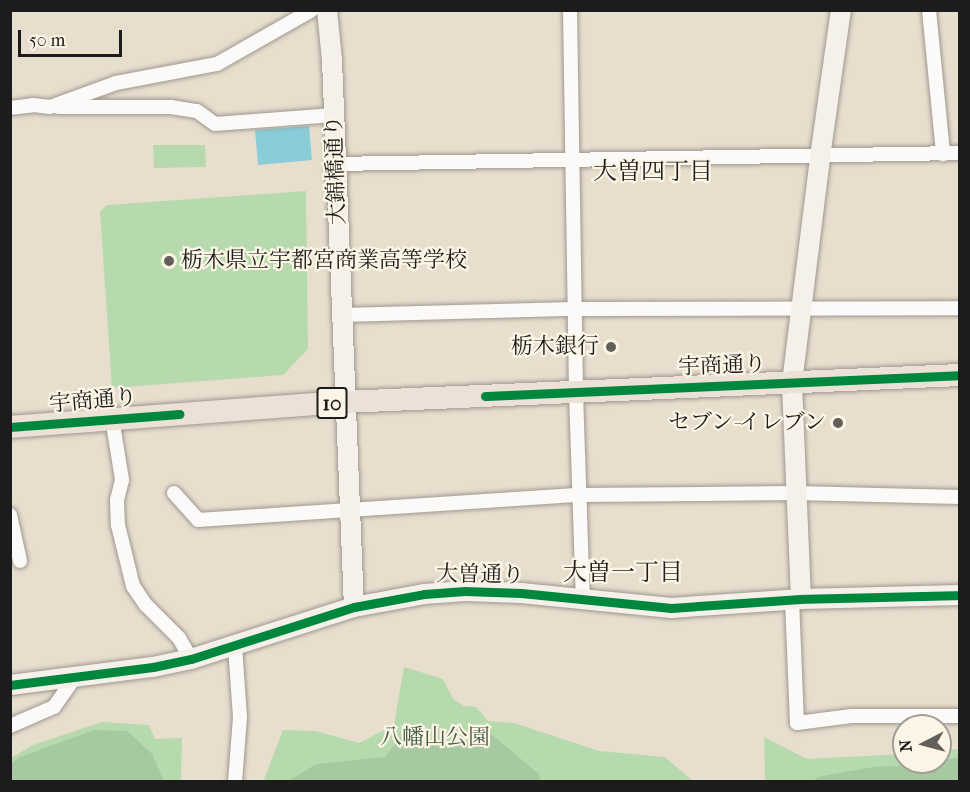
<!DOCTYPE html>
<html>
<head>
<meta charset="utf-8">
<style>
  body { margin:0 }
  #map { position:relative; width:970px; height:792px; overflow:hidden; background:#e8dece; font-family:"IM FELL French Canon","Noto Serif JP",serif }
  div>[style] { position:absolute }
  .green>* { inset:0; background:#b6daad }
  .forest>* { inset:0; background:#a7c9a1 }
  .water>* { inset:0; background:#88cdd8 }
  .roads { filter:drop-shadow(0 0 2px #9e988f) drop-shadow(0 0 2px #9e988f) }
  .street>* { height:14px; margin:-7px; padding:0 7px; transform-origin:7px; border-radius:7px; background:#fcfaf8 }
  .secondary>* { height:20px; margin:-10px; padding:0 10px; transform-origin:10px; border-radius:10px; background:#f5f1ea }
  .primary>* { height:22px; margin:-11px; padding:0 11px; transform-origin:11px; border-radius:11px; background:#ebe1d6 }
  .cycleway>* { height:9px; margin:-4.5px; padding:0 4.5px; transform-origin:4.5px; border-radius:4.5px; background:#00873e }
  .dots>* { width:16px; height:16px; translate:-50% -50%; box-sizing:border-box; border:3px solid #fcf5e5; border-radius:50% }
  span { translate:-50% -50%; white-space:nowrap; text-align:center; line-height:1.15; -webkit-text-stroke:4.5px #fcf5e5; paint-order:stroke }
  .shield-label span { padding:2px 4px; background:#fcf5e5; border:2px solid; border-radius:4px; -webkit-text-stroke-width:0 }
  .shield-label { font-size:21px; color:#1c1c1c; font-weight:700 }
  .street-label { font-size:22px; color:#1c1c1c }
  .poi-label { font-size:22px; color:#1c1c1c }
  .left { translate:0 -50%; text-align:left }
  .right { translate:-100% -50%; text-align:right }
  .park-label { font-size:22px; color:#445d45 }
  .neighbourhood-label { font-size:24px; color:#1c1c1c }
  .frame { position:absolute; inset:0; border:12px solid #1c1c1c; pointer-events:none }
  .north { position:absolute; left:892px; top:714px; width:60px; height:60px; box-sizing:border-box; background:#fcf5e5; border:2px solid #a29e95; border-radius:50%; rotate:264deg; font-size:16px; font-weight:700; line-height:24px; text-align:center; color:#1c1c1c }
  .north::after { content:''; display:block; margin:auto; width:21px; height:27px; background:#63605a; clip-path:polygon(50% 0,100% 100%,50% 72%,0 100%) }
  .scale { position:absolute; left:18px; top:30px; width:104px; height:27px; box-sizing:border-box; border:3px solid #1c1c1c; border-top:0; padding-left:8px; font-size:18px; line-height:21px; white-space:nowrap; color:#1c1c1c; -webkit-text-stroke:4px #fcf5e5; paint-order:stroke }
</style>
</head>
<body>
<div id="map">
  <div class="green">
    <div style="clip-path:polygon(205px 145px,206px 167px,154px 168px,153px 145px)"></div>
    <div style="clip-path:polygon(306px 191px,308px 349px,283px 375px,112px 388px,100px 212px,107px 205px)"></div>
    <div style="clip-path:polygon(404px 667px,443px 679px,453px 699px,464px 706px,476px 707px,488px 721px,514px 723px,599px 751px,665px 757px,693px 781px,263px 782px,283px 730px,316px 731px,359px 743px,394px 725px)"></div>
    <div style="clip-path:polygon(102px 722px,149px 725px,155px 739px,182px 738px,181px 781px,11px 782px,11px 758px,33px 745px)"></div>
    <div style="clip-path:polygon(764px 737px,807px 759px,904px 754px,904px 762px,940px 762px,940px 751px,959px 749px,959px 781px,765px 781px)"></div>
  </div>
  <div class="forest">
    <div style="clip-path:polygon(407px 729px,451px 748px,492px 735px,539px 774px,540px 781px,288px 781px,316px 764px,385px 757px)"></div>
    <div style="clip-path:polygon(94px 730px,127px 731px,152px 754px,164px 781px,11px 781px,11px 764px,20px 757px)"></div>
    <div style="clip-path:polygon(959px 757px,959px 781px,812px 781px,818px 777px,873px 767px,923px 765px)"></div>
  </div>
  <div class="water">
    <div style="clip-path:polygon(309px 126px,312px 160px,258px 165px,255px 130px)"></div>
  </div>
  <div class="roads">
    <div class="street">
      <div style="left:570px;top:10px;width:383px;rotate:89.1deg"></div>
      <div style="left:576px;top:393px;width:208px;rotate:88.1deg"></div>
      <div style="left:929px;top:10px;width:145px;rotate:84.4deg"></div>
      <div style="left:58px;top:107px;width:113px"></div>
      <div style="left:171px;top:107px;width:26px;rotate:9deg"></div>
      <div style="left:197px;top:111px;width:22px;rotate:36deg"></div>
      <div style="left:215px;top:124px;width:119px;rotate:-4.3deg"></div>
      <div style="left:10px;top:108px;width:23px;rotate:-7deg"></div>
      <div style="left:33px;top:105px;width:17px;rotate:7deg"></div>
      <div style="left:50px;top:107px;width:70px;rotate:-20deg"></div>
      <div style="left:116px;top:83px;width:103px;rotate:-10.7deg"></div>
      <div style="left:217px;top:64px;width:109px;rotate:-29.6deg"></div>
      <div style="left:335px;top:164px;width:625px;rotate:-1.01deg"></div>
      <div style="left:341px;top:315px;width:234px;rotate:-1.5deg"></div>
      <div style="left:575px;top:309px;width:385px;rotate:-0.1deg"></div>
      <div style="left:112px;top:418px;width:63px;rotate:80.8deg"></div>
      <div style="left:122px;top:480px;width:21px;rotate:104deg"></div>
      <div style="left:117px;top:500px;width:25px;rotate:88deg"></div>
      <div style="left:118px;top:525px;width:63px;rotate:76.2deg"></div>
      <div style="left:133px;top:586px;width:23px;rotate:56deg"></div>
      <div style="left:146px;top:605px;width:47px;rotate:45deg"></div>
      <div style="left:179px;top:638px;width:24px;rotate:60deg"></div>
      <div style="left:174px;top:493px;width:36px;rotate:48deg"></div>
      <div style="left:198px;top:520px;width:382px;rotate:-3.8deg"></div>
      <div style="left:579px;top:495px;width:216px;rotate:-0.5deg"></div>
      <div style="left:795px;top:493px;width:165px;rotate:1.4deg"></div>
      <div style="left:10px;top:515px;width:47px;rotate:77.7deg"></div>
      <div style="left:792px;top:599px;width:124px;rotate:87.7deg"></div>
      <div style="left:797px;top:723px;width:55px;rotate:-7.3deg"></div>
      <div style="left:852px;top:716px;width:108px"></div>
      <div style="left:235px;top:646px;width:71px;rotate:86deg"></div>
      <div style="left:240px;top:717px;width:65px;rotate:94.4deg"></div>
      <div style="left:10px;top:726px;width:48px;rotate:-23.4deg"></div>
      <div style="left:54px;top:707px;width:37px;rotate:-55deg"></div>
    </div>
    <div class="secondary">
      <div style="left:327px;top:10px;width:50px;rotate:84.3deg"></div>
      <div style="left:332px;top:60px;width:547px;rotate:87.7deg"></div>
      <div style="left:801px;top:599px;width:216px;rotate:-92.4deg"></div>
      <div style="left:792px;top:383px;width:228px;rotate:-82.9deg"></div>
      <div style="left:820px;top:157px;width:148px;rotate:-81.9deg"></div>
      <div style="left:10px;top:685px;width:144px;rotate:-7.2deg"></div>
      <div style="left:153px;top:667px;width:39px;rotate:-12deg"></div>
      <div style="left:191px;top:659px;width:171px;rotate:-17.7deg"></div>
      <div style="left:354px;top:607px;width:71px;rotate:-10.5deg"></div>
      <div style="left:424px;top:594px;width:41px;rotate:-4.2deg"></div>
      <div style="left:465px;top:591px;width:56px;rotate:2deg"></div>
      <div style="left:521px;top:593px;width:151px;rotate:5.7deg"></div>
      <div style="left:671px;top:608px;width:130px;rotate:-4deg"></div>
      <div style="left:801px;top:599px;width:159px;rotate:-1.4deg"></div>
    </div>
    <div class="primary">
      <div style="left:10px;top:427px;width:335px;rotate:-4.3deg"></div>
      <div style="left:344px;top:402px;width:617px;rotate:-2.51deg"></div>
    </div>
  </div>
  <div class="cycleway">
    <div style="left:485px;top:396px;width:475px;rotate:-2.5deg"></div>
    <div style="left:10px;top:427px;width:170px;rotate:-4.4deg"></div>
    <div style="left:10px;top:685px;width:144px;rotate:-7.2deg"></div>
    <div style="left:153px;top:667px;width:39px;rotate:-12deg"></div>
    <div style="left:191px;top:659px;width:171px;rotate:-17.7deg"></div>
    <div style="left:354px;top:607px;width:71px;rotate:-10.5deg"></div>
    <div style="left:424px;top:594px;width:41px;rotate:-4.2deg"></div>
    <div style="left:465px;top:591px;width:56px;rotate:2deg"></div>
    <div style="left:521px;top:593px;width:151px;rotate:5.7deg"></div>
    <div style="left:671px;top:608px;width:130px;rotate:-4deg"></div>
    <div style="left:801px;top:599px;width:159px;rotate:-1.4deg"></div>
  </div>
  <div class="dots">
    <div style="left:169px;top:261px;background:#63605a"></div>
    <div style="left:611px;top:347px;background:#63605a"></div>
    <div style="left:838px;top:423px;background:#63605a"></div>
  </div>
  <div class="shield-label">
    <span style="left:332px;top:403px">10</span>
  </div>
  <div class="street-label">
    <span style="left:336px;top:170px;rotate:-92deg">大錦橋通り</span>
    <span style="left:722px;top:366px;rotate:-2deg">宇商通り</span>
    <span style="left:93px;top:401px;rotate:-5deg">宇商通り</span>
    <span style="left:480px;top:575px;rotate:1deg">大曽通り</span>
  </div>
  <div class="poi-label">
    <span class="left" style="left:181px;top:261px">栃木県立宇都宮商業高等学校</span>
    <span class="right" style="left:599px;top:347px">栃木銀行</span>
    <span class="right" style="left:826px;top:423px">セブン-イレブン</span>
  </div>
  <div class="park-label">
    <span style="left:435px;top:738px">八幡山公園</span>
  </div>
  <div class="neighbourhood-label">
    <span style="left:653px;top:172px">大曽四丁目</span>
    <span style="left:623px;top:573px">大曽一丁目</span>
  </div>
  <div class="frame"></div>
  <div class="north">N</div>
  <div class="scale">50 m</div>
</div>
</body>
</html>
